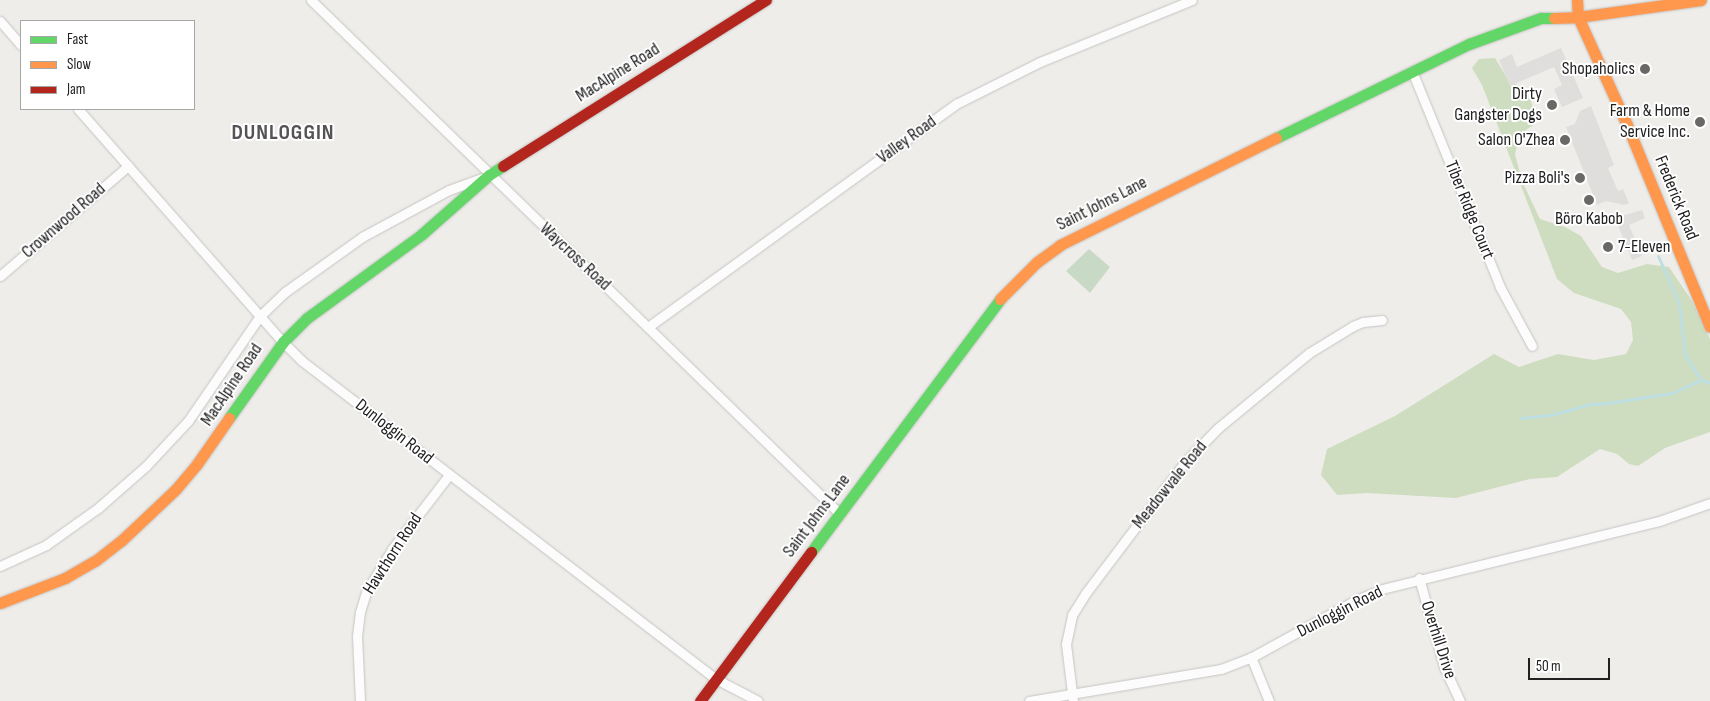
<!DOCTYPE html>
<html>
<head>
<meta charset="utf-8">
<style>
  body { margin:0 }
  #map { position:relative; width:1710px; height:701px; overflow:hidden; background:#efedea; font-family:"Sofia Sans Condensed",sans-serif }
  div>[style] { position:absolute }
  .forest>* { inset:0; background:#ceddc0 }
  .cemetery>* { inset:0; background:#c8dac6 }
  .parking>* { inset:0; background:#dfdedd }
  .stream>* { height:3px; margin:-1.5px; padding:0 1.5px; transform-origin:1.5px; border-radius:1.5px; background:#bedfe2 }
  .roads { filter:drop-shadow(0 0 1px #c5c4c2) drop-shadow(0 0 1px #c5c4c2) }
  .street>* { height:9px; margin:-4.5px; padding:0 4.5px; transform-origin:4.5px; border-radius:4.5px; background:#fdfcfc }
  .fast>* { height:11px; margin:-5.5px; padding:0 5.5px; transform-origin:5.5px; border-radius:5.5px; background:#63d668 }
  .slow>* { height:11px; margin:-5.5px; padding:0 5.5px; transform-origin:5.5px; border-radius:5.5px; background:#ff974d }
  .jam>* { height:11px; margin:-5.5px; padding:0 5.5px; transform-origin:5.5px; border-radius:5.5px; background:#b3261e }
  .dots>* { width:14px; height:14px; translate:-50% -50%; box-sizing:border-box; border:2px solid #fff; border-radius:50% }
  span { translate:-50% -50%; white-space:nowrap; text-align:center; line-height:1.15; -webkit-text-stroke:4px #fff; paint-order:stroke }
  .poi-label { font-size:18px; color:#212121 }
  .right { translate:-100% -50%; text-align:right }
  .left { translate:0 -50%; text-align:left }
  .street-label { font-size:18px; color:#212121 }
  .district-label { font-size:22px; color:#545454; font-weight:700; letter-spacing:1px }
  .legend { position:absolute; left:20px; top:20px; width:175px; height:90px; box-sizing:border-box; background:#fff; border:1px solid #a6a6a6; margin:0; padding:6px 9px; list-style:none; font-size:15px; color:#212121 }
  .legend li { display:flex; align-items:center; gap:10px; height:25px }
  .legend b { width:25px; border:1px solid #a6a6a6 }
  .scale { position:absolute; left:1528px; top:658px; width:82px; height:22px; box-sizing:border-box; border:2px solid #212121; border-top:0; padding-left:6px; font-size:15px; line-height:18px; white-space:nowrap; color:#212121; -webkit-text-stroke:4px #fff; paint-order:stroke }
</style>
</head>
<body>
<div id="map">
  <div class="forest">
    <div style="clip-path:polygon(1495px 58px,1509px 81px,1522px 87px,1529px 96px,1535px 113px,1535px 124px,1520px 134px,1515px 154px,1522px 181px,1540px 219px,1565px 227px,1581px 236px,1602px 267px,1618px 273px,1647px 264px,1669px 267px,1692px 301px,1710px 339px,1710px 432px,1665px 448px,1638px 466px,1629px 464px,1617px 454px,1600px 449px,1557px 477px,1530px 479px,1456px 498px,1367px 493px,1337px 495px,1321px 475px,1327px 449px,1395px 416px,1494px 354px,1519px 367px,1558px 354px,1594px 360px,1626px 354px,1633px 340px,1631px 322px,1621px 309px,1574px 293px,1557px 279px,1482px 85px,1472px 68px,1479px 59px)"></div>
  </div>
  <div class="cemetery">
    <div style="clip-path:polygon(1089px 249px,1110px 267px,1090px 293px,1066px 271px)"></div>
  </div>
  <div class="parking">
    <div style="clip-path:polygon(1561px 48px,1583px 98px,1562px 107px,1554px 89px,1562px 85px,1554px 67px,1510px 86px,1499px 60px,1512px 54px,1517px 67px)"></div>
    <div style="clip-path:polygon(1591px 106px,1614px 165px,1608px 168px,1618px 191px,1623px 189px,1629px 203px,1624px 205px,1606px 201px,1597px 205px,1566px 127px,1575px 124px,1580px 111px)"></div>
    <div style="clip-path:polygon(1642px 210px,1645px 218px,1629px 225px,1642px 256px,1632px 260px,1615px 218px)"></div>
  </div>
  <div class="stream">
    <div style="left:1658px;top:256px;width:51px;rotate:65.9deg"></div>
    <div style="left:1679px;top:303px;width:52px;rotate:83.4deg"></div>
    <div style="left:1685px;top:355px;width:30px;rotate:57deg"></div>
    <div style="left:1701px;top:380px;width:9px;rotate:18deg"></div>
    <div style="left:1521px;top:418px;width:30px;rotate:-6deg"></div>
    <div style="left:1551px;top:415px;width:41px;rotate:-15.8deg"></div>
    <div style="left:1590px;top:404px;width:18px;rotate:-3deg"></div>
    <div style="left:1608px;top:403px;width:65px;rotate:-8.9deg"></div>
    <div style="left:1672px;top:393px;width:32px;rotate:-24deg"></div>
  </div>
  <div class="roads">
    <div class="street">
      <div style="left:311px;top:0;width:738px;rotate:44.18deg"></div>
      <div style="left:0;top:21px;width:32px;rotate:49deg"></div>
      <div style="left:1412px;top:71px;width:233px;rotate:67.8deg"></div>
      <div style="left:1500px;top:287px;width:67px;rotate:61.5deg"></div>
      <div style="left:78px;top:109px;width:310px;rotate:48.7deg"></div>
      <div style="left:283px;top:342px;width:27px;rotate:45deg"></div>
      <div style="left:302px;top:361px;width:522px;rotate:37.53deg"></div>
      <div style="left:716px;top:679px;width:47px;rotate:27.6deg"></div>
      <div style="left:0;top:276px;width:169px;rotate:-40.7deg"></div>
      <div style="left:648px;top:327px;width:382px;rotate:-35.9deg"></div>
      <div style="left:958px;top:103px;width:92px;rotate:-26.6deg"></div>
      <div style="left:1040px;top:62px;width:164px;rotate:-22.2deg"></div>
      <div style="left:0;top:566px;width:51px;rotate:-24.5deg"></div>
      <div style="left:46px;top:545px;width:64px;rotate:-35.4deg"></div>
      <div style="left:98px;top:508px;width:64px;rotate:-41.2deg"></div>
      <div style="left:146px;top:466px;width:62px;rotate:-47deg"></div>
      <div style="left:188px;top:421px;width:127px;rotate:-55.6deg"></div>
      <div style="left:260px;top:316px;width:35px;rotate:-44deg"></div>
      <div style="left:285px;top:292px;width:95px;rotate:-35.5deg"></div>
      <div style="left:362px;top:237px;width:99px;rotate:-28.4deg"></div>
      <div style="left:449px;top:190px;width:35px;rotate:-20deg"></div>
      <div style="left:1419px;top:578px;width:92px;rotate:74.3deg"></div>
      <div style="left:1444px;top:667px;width:38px;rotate:65deg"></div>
      <div style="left:1251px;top:657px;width:48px;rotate:67.8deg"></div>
      <div style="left:360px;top:701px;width:65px;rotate:-92.6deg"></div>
      <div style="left:357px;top:636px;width:24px;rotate:-83deg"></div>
      <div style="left:360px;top:612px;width:21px;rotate:-73deg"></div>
      <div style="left:366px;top:592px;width:50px;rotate:-58.8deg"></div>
      <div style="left:392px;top:549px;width:93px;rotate:-52.4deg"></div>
      <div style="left:1029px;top:701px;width:195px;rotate:-9.5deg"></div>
      <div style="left:1221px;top:669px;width:33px;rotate:-21deg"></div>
      <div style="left:1252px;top:657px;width:116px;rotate:-28.8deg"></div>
      <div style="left:1354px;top:601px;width:30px;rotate:-23deg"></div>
      <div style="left:1382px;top:589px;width:288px;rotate:-13.8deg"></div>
      <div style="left:1662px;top:520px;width:51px;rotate:-19.5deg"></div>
      <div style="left:1073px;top:701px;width:57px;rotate:-97deg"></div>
      <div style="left:1066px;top:644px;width:30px;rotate:-78deg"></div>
      <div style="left:1072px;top:615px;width:25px;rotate:-58deg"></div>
      <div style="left:1085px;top:594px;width:166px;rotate:-52.9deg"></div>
      <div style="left:1185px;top:462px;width:47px;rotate:-45.9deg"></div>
      <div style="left:1218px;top:428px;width:118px;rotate:-39.5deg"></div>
      <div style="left:1309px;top:353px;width:52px;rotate:-31.5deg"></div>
      <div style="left:1353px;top:326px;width:11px;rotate:-22deg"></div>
      <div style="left:1363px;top:322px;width:19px;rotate:-6deg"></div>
    </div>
    <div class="fast">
      <div style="left:1276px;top:138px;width:215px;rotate:-26deg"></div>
      <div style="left:1469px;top:44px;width:77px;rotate:-19.9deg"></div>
      <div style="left:1541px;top:18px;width:13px"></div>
      <div style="left:229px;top:418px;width:93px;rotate:-54.6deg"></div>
      <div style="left:283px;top:342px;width:34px;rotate:-45deg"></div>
      <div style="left:307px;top:318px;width:142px;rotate:-36.1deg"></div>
      <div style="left:422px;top:234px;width:89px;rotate:-41.4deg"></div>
      <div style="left:489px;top:175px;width:17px;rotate:-33deg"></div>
      <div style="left:811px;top:552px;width:316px;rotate:-53.2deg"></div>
    </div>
    <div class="slow">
      <div style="left:1577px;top:0;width:17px;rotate:87deg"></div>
      <div style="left:1578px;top:17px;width:119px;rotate:65.6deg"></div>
      <div style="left:1627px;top:125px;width:218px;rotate:67.7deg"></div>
      <div style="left:1554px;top:18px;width:24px;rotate:-2deg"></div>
      <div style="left:1578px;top:17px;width:124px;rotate:-7.9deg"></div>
      <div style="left:1000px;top:299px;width:52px;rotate:-45deg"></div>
      <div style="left:1037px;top:262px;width:29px;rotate:-36deg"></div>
      <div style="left:1060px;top:245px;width:241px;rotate:-26.4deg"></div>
      <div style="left:0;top:603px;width:70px;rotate:-21deg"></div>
      <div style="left:65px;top:578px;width:34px;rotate:-30deg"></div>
      <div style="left:95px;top:561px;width:34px;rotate:-38deg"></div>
      <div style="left:122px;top:540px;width:74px;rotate:-43.4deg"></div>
      <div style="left:176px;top:489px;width:33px;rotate:-50deg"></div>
      <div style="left:197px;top:464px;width:56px;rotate:-55.2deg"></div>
    </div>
    <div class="jam">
      <div style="left:503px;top:166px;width:311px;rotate:-32.3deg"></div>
      <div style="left:700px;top:701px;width:186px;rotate:-53.3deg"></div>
    </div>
  </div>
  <div class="dots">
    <div style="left:1645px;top:69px;background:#696867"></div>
    <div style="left:1552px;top:105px;background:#696867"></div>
    <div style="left:1700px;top:122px;background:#696867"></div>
    <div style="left:1565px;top:140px;background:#696867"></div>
    <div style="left:1580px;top:178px;background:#696867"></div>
    <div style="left:1589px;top:200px;background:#696867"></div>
    <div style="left:1608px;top:247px;background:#696867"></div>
  </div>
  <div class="poi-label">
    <span class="right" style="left:1635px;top:69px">Shopaholics</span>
    <span class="right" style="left:1542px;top:105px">Dirty<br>Gangster Dogs</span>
    <span class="right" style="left:1690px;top:122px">Farm &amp; Home<br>Service Inc.</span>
    <span class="right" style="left:1555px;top:140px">Salon O'Zhea</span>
    <span class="right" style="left:1570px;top:178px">Pizza Boli's</span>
    <span style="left:1589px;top:219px">Böro Kabob</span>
    <span class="left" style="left:1618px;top:247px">7-Eleven</span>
  </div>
  <div class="street-label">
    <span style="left:618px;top:73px;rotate:-32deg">MacAlpine Road</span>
    <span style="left:907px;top:140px;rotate:-36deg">Valley Road</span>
    <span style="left:1676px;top:198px;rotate:68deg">Frederick Road</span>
    <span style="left:1102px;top:204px;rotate:-27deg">Saint Johns Lane</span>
    <span style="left:1469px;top:210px;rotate:68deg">Tiber Ridge Court</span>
    <span style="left:64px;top:221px;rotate:-41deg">Crownwood Road</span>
    <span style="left:575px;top:257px;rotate:43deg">Waycross Road</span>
    <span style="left:232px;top:385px;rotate:-56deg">MacAlpine Road</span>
    <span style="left:394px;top:432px;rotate:38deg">Dunloggin Road</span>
    <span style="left:1170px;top:485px;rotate:-51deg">Meadowvale Road</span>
    <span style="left:817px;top:516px;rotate:-53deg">Saint Johns Lane</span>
    <span style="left:393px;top:554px;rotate:-57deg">Hawthorn Road</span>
    <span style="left:1340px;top:612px;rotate:-27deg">Dunloggin Road</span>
    <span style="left:1438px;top:640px;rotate:72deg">Overhill Drive</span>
  </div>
  <div class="district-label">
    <span style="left:283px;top:133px">DUNLOGGIN</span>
  </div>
  <ul class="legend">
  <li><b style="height:6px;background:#63d668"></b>Fast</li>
  <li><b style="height:6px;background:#ff974d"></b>Slow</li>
  <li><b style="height:6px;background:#b3261e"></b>Jam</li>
  </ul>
  <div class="scale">50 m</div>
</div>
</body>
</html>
